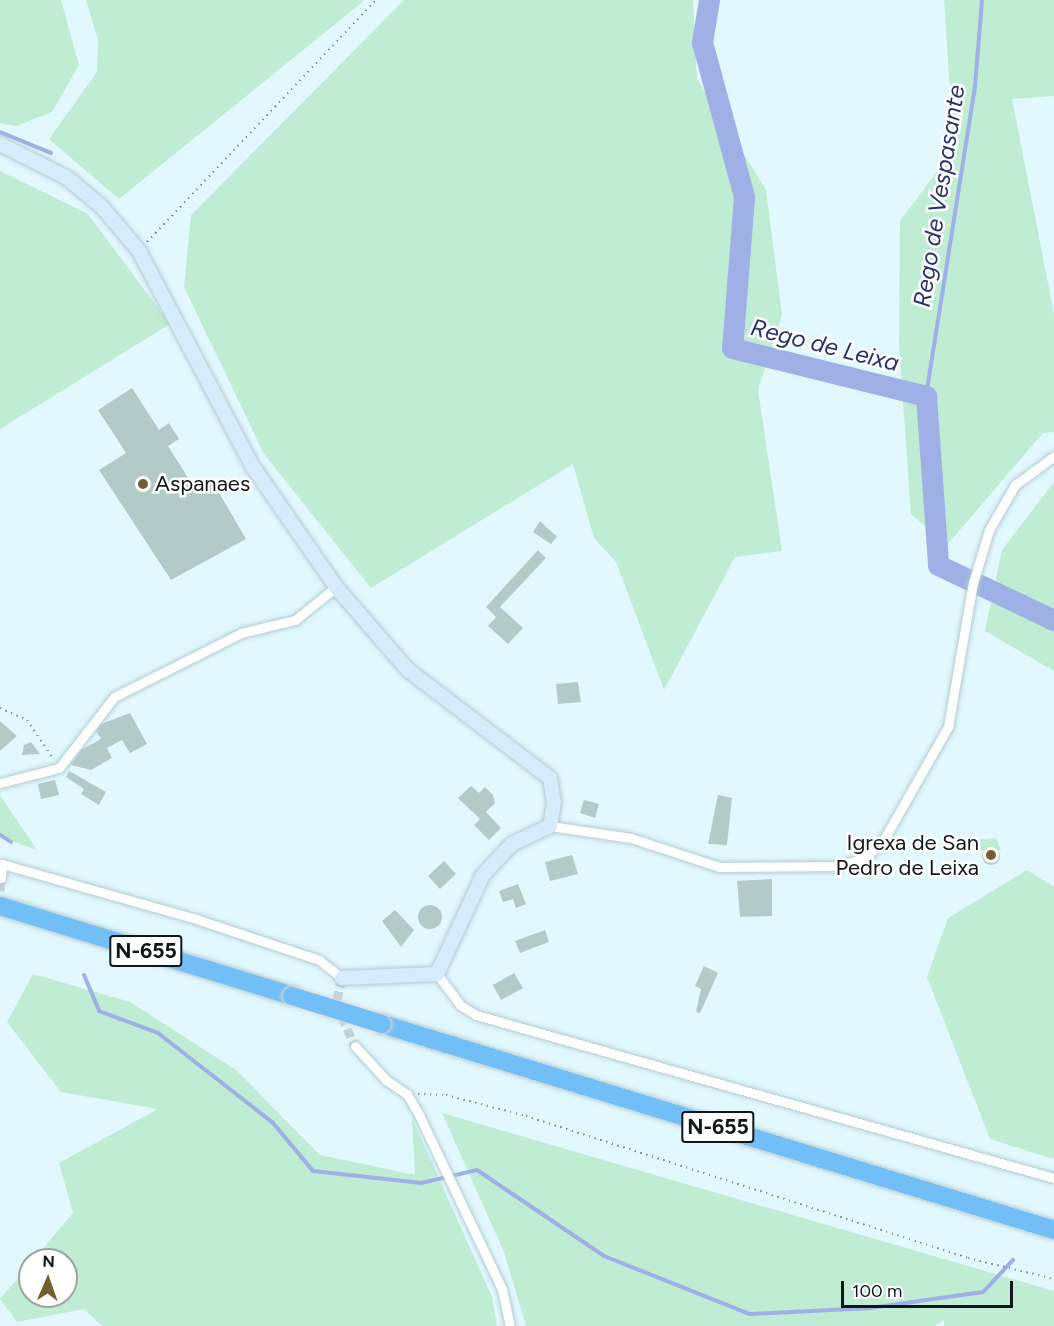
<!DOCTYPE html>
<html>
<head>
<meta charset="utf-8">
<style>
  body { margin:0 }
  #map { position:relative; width:1054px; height:1326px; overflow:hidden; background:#e1f8ff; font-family:Figtree,sans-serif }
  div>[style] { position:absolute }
  .green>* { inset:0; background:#bfecd3 }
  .stream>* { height:4px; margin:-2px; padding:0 2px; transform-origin:2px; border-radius:2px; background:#9eb0e5 }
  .river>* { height:21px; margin:-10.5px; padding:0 10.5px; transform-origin:10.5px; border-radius:10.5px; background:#9eb0e5 }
  .building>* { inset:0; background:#b3cbc8 }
  .round { border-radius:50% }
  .street-tunnel>* { height:9px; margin-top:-4.5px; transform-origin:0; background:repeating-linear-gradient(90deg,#c1d6dc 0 9px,transparent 0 13.5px) }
  .path>* { height:2px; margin-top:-1px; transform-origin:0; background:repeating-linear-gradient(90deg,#829297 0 1.5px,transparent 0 6px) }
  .roads { filter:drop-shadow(0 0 2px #b4cbd1) drop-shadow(0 0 2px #b4cbd1) }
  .street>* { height:9px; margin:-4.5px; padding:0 4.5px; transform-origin:4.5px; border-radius:4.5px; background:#fff }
  .secondary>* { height:14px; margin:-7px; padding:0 7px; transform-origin:7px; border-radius:7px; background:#d5ecfd }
  .highway>* { height:18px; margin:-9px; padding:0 9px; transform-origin:9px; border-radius:9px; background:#72bef7 }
  .bridges { filter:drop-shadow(0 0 2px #d8dada) drop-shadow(0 0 2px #d8dada) }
  .highway-bridge>* { height:18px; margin:-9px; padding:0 9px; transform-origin:9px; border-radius:9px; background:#72bef7 }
  .dots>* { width:16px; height:16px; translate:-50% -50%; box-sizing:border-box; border:3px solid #fff; border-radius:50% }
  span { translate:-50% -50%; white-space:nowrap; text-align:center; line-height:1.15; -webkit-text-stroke:5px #fff; paint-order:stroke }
  .shield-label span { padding:2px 4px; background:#fff; border:2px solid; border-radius:4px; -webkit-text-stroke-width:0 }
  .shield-label { font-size:21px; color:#0e1719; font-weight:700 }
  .poi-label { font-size:22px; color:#0e1719 }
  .left { translate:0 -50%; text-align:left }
  .right { translate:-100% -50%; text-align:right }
  .water-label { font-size:24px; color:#243271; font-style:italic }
  .north { position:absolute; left:18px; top:1248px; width:60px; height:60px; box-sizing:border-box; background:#fff; border:2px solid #9fa2a3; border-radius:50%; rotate:2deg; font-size:16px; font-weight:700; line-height:24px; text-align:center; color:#0e1719 }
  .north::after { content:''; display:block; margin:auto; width:21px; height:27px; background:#775c2e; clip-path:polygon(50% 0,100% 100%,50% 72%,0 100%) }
  .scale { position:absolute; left:841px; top:1281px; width:172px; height:27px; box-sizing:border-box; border:3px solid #0e1719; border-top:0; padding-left:8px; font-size:18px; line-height:21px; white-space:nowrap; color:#0e1719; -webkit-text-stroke:4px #fff; paint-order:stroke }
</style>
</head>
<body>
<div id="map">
  <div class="green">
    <div style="clip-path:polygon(0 0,61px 0,79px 65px,52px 112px,16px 126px,0 123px)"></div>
    <div style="clip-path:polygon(86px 0,365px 0,119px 199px,49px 139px,97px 72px,98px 40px)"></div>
    <div style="clip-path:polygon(404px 0,693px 0,697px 79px,766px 190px,782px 315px,758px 390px,782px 551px,735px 557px,664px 690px,616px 562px,594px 538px,573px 464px,371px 588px,264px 454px,184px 287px,191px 215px)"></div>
    <div style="clip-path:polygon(944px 0,1054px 0,1054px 96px,1012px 99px,1054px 314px,1054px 432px,1043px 433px,947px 545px,911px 514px,899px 345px,900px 221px,954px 149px)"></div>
    <div style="clip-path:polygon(0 171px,88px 214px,170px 324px,0 429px)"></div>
    <div style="clip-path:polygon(1054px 482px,1054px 671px,985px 631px,1002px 550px)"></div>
    <div style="clip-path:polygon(0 795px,37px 850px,0 837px)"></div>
    <div style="clip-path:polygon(996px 838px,1001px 850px,975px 851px,974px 840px)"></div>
    <div style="clip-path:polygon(1027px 870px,1054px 887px,1054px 1159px,990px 1139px,927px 977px,948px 918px)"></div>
    <div style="clip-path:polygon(33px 974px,130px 1002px,236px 1070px,320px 1155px,415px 1175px,412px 1118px,492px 1297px,497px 1326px,102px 1326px,84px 1309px,17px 1322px,0 1299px,30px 1264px,30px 1296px,66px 1296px,66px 1260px,33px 1260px,73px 1213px,59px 1163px,158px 1109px,61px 1092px,7px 1022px)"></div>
    <div style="clip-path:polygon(442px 1113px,1054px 1291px,1054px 1326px,944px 1326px,944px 1320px,934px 1326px,526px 1326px,504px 1252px)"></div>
  </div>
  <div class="stream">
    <div style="left:0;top:132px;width:55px;rotate:22.4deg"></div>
    <div style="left:926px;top:396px;width:314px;rotate:-81deg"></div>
    <div style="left:975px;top:86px;width:86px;rotate:-85.3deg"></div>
    <div style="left:0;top:835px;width:13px;rotate:32deg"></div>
    <div style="left:84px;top:975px;width:39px;rotate:67deg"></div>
    <div style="left:99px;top:1011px;width:63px;rotate:20.4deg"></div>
    <div style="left:158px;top:1033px;width:146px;rotate:38deg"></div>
    <div style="left:273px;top:1123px;width:62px;rotate:50.2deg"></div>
    <div style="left:313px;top:1171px;width:109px;rotate:6.3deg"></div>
    <div style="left:421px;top:1183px;width:57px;rotate:-13.1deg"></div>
    <div style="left:477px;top:1170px;width:153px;rotate:34.1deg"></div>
    <div style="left:604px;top:1256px;width:157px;rotate:21.7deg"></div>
    <div style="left:750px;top:1314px;width:120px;rotate:-2.9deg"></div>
    <div style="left:870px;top:1308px;width:114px;rotate:-8.1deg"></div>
    <div style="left:983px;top:1292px;width:44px;rotate:-46.8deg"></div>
  </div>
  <div class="river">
    <div style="left:709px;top:0;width:43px;rotate:99.5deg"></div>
    <div style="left:702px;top:42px;width:161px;rotate:74.8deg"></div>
    <div style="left:744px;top:197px;width:151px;rotate:94.5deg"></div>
    <div style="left:732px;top:348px;width:200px;rotate:13.9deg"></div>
    <div style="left:926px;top:396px;width:169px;rotate:85.9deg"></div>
    <div style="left:938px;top:565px;width:128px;rotate:25.4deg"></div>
  </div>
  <div class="building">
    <div style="clip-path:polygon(132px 388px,159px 430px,169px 423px,179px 439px,168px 446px,195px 489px,211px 479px,246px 539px,171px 580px,99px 470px,126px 453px,98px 410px)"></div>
    <div style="clip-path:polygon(540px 521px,557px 537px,551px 544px,533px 532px)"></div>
    <div style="clip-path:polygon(538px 550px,546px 558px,500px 607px,523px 628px,508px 644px,488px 626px,496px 617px,486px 607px)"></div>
    <div style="clip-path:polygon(578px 682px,581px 702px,558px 704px,556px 684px)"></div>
    <div style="clip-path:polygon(130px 713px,147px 744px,130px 753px,122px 740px,107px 748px,112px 758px,91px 770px,71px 765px,81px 750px,101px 739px,96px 731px,101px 724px)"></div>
    <div style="clip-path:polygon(0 721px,17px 736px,0 751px)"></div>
    <div style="clip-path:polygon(31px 742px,40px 754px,22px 755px,24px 745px)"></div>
    <div style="clip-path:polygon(69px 771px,106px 792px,99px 805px,81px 794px,84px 789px,66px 777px)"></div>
    <div style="clip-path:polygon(55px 780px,59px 795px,41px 799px,38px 784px)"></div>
    <div style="clip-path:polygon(471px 786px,479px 793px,485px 787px,493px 795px,495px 803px,486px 812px,501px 828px,489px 840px,474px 825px,480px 819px,458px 798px)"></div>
    <div style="clip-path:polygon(718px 795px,732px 798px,727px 845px,708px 844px)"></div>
    <div style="clip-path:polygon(584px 800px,599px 804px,595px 818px,580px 813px)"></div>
    <div class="round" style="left:982px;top:847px;width:18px;height:18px"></div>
    <div style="clip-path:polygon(572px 855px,578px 874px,550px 881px,545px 862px)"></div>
    <div style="clip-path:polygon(444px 861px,456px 874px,440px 889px,428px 876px)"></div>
    <div style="clip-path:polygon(772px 879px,772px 916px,740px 917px,737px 881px)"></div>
    <div style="clip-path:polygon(518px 884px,526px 904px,516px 908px,513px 899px,503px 902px,499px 891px)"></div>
    <div class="round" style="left:418px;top:905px;width:24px;height:24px"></div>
    <div style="clip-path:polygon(395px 910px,414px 930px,401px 947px,382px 921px)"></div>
    <div style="clip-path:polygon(545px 930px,549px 942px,520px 953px,515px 941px)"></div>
    <div style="clip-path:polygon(704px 966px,718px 973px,700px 1013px,696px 1012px,701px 989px,695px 986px)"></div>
    <div style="clip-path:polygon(514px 973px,523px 988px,501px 1000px,493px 985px)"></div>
  </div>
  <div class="street-tunnel">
    <div style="left:0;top:891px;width:13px;rotate:-86deg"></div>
    <div style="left:342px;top:978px;width:27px;rotate:103deg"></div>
    <div style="left:336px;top:1004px;width:46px;rotate:65.7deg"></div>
  </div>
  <div class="path">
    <div style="left:147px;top:242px;width:333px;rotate:-46.6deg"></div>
    <div style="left:0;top:708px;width:30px;rotate:24deg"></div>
    <div style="left:27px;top:720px;width:48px;rotate:56deg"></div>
    <div style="left:418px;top:1094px;width:28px;rotate:2deg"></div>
    <div style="left:446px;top:1095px;width:83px;rotate:14.7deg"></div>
    <div style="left:526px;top:1116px;width:464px;rotate:17.8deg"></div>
    <div style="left:968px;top:1258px;width:89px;rotate:13.7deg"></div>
  </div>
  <div class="roads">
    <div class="street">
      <div style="left:0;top:783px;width:61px;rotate:-14.3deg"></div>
      <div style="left:59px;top:768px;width:90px;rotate:-52.2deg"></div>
      <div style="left:114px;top:697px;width:142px;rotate:-26.7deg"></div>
      <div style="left:241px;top:633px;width:56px;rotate:-13.5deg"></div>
      <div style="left:295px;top:620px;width:53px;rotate:-38.8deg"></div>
      <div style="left:550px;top:826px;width:82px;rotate:8.4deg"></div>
      <div style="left:631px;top:838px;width:93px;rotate:18.2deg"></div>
      <div style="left:719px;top:867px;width:119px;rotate:-0.5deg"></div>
      <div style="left:838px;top:866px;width:30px;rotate:-17deg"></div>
      <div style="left:867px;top:857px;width:25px;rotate:-47deg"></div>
      <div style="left:884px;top:839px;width:129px;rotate:-60.3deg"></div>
      <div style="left:948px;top:727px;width:146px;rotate:-80.2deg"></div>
      <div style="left:973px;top:583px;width:55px;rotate:-73.2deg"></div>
      <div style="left:989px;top:530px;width:52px;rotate:-60deg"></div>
      <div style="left:1015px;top:485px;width:49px;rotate:-36.6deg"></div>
      <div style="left:1px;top:878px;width:14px;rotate:-86deg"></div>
      <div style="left:2px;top:864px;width:202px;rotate:15.8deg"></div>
      <div style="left:196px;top:919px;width:130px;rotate:18.4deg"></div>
      <div style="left:319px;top:960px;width:29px;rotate:38deg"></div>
      <div style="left:437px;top:974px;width:39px;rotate:53deg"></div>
      <div style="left:460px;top:1005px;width:19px;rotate:32deg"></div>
      <div style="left:476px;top:1015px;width:601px;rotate:15.75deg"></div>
      <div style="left:355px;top:1046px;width:46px;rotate:47.6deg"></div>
      <div style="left:386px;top:1080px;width:25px;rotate:34deg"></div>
      <div style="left:407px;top:1094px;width:24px;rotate:60deg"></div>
      <div style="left:419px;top:1115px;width:193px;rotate:64.5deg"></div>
      <div style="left:502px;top:1289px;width:38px;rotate:78deg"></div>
    </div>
    <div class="secondary">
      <div style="left:0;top:144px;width:74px;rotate:26.6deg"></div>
      <div style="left:66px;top:177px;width:47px;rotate:39.8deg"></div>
      <div style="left:102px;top:207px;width:57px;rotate:49.9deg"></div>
      <div style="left:139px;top:251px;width:244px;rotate:62.2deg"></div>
      <div style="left:253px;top:467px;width:146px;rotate:55.3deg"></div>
      <div style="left:336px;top:587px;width:110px;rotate:49.1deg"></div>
      <div style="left:408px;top:670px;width:178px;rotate:37.3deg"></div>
      <div style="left:550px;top:778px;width:24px;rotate:81deg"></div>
      <div style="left:554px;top:802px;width:24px;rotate:99deg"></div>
      <div style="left:550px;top:826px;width:42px;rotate:154.7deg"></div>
      <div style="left:512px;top:844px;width:42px;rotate:133.1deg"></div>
      <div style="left:483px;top:875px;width:109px;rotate:114.9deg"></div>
      <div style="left:437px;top:974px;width:95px;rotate:177.6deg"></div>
    </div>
    <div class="highway">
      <div style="left:0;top:906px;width:306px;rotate:17.1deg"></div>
      <div style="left:382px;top:1024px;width:703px;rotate:17.04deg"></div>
    </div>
  </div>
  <div class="bridges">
    <div class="highway-bridge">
      <div style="left:292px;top:996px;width:94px;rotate:17.3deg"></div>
    </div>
  </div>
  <div class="dots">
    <div style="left:143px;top:484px;background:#775c2e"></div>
    <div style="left:991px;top:855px;background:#775c2e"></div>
  </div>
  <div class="shield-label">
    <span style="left:146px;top:951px">N-655</span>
    <span style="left:718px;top:1127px">N-655</span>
  </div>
  <div class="poi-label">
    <span class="left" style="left:155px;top:484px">Aspanaes</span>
    <span class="right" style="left:979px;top:855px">Igrexa de San<br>Pedro de Leixa</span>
  </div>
  <div class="water-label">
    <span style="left:939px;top:196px;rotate:-81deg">Rego de Vespasante</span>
    <span style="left:825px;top:345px;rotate:14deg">Rego de Leixa</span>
  </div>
  <div class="north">N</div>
  <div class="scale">100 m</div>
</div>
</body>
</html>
